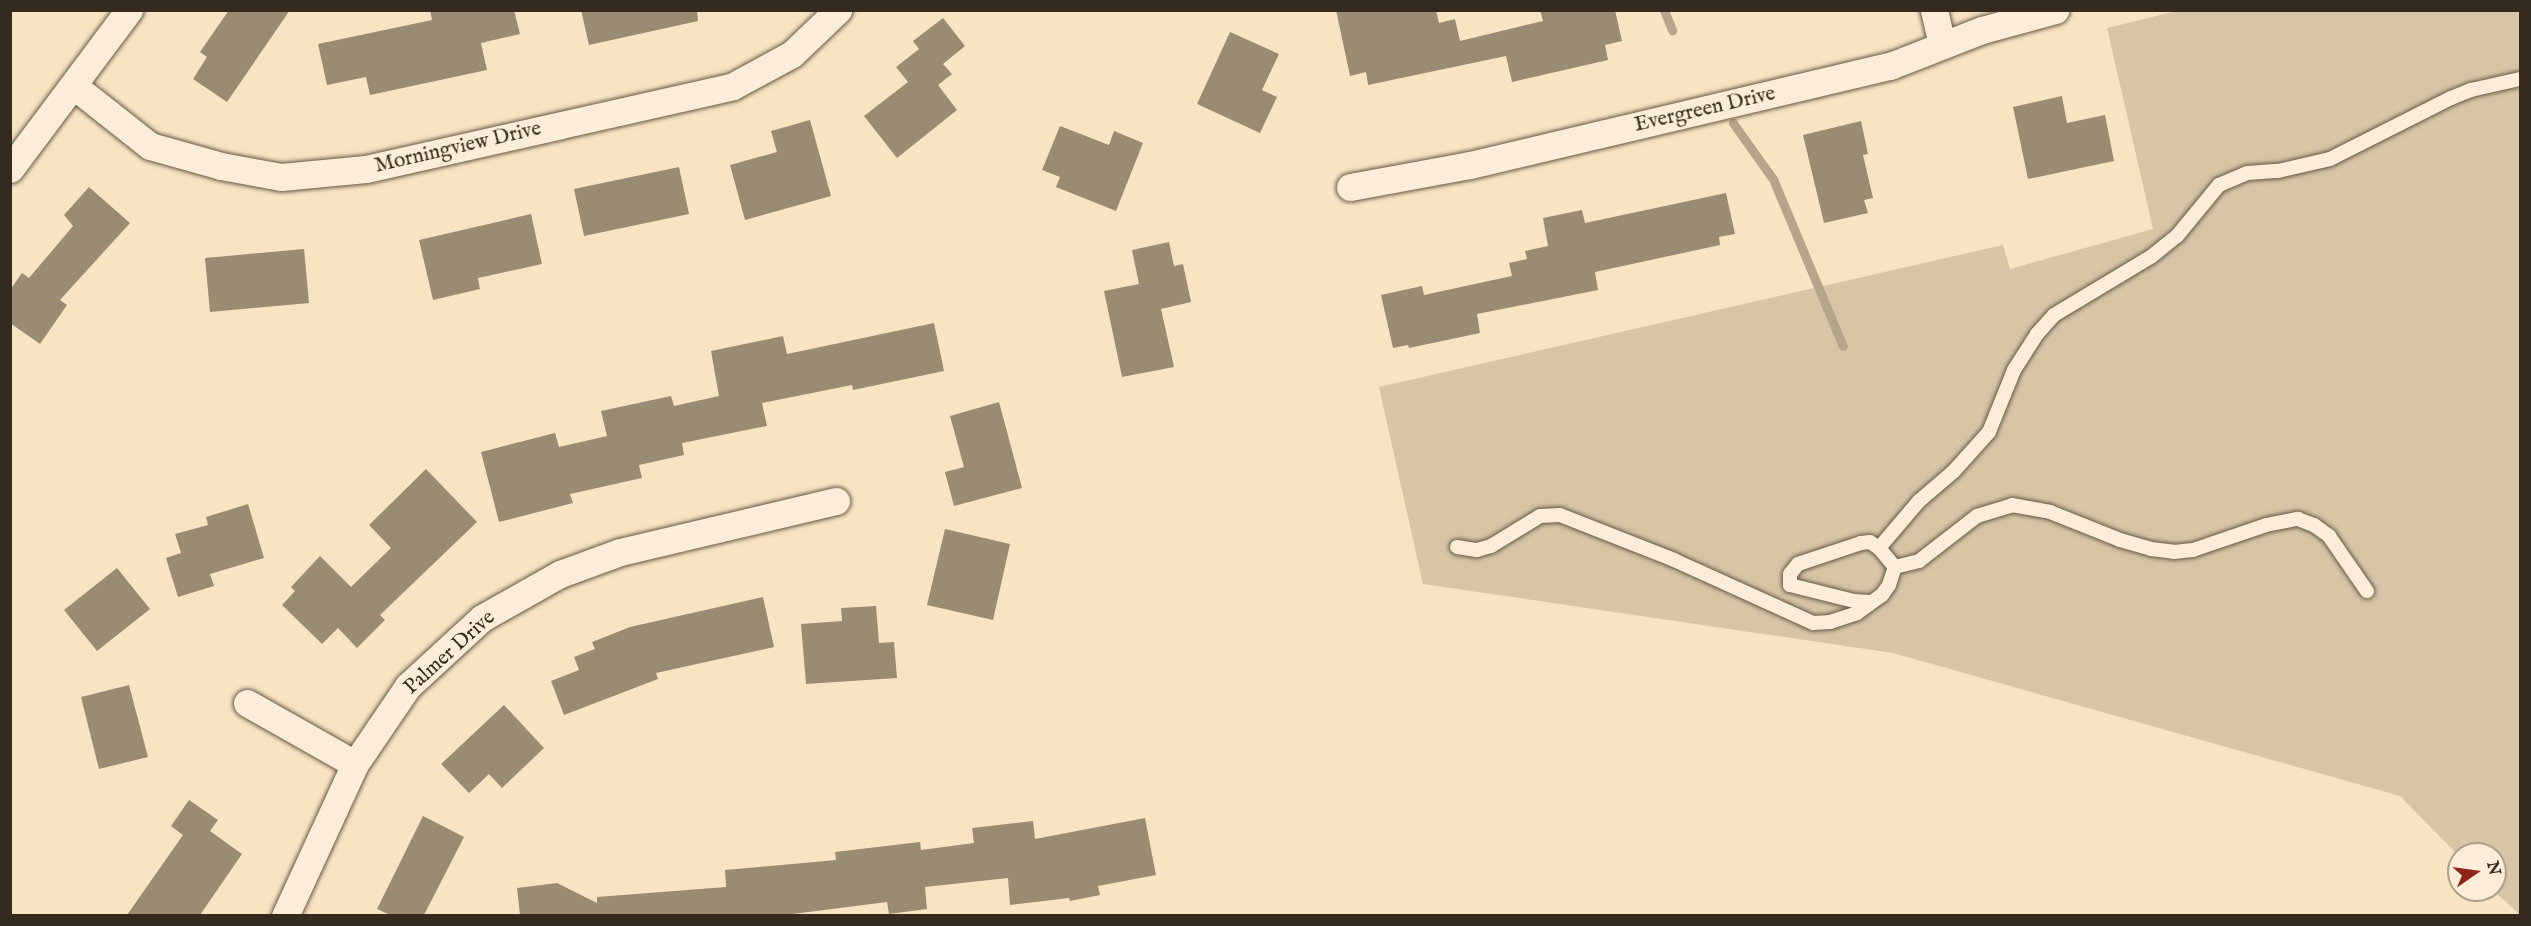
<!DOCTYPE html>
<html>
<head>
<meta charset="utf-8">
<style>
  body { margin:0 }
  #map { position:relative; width:2531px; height:926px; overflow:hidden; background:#f9e4c2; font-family:"IM FELL English",serif }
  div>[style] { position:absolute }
  .green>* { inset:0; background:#d8c5a6 }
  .stream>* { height:9px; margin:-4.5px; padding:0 4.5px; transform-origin:4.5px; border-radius:4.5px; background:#b6a58a }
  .building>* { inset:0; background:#9a8b73 }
  .roads { filter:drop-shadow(0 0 2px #655947) drop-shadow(0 0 2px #655947) }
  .lane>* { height:14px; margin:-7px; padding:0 7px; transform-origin:7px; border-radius:7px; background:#fbedd7 }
  .street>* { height:27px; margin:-13.5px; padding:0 13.5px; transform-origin:13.5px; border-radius:13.5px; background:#fbedd7 }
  span { translate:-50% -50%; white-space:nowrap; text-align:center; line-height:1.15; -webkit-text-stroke:4.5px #fbedd7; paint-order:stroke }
  .street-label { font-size:21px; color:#342b1e }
  .frame { position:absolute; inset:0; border:12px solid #342b1e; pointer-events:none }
  .north { position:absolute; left:2447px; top:842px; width:60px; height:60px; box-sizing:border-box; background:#fbedd7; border:2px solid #ab9f8d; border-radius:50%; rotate:77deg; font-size:16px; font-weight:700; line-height:24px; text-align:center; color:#342b1e }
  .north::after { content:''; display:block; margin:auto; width:21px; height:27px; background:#8f2418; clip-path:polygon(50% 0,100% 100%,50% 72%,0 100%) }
</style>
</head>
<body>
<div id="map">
  <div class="green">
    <div style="clip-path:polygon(2181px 10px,2520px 11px,2520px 915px,2493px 890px,2495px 890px,2495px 854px,2459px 856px,2400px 796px,1893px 653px,1423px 584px,1379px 387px,2003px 245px,2010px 269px,2153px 229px,2107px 28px)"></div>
  </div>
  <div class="stream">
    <div style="left:1664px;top:10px;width:22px;rotate:68deg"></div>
    <div style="left:1733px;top:123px;width:69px;rotate:54.5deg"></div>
    <div style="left:1773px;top:179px;width:181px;rotate:67.3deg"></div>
  </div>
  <div class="building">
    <div style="clip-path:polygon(229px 10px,290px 10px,227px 102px,193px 79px,207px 57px,200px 52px)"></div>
    <div style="clip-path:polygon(430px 10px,514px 10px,520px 34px,481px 43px,487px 70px,370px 95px,366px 77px,327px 85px,318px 44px,432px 20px)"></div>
    <div style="clip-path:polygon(581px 10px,697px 10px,698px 21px,589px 45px)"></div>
    <div style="clip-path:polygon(1336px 10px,1436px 10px,1439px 23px,1455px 19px,1460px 41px,1543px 21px,1540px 10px,1615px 10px,1622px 41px,1605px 45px,1608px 60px,1512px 82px,1506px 56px,1368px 85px,1366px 72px,1350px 76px)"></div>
    <div style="clip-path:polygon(943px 18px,965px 46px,943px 64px,952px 74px,938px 85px,957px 110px,897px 158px,864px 116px,908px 82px,896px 67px,919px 49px,913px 41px)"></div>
    <div style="clip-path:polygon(1230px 32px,1279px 54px,1262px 90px,1277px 97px,1260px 133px,1197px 104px)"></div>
    <div style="clip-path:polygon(2062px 96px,2067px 123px,2105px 115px,2114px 161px,2028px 179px,2013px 107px)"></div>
    <div style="clip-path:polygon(810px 120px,831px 196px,745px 220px,730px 165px,777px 152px,771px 131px)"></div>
    <div style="clip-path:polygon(1861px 121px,1868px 154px,1863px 155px,1873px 198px,1864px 200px,1868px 213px,1824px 223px,1803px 135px)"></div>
    <div style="clip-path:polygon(1060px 126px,1109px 145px,1114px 131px,1143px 143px,1116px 211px,1056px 187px,1060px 177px,1042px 170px)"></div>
    <div style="clip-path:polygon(679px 167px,689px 214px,584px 236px,574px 189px)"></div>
    <div style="clip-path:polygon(89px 187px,130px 223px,60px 300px,67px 305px,40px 344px,10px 323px,10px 290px,22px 273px,29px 278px,73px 226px,64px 215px)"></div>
    <div style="clip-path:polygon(1726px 193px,1735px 234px,1719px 237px,1720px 245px,1595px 272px,1598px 290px,1477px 314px,1480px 333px,1409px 348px,1408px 345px,1393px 348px,1381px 295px,1422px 286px,1424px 295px,1512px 276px,1509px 263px,1527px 259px,1525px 251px,1548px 246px,1543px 218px,1582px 210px,1585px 223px)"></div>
    <div style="clip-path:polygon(531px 214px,542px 264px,478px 278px,480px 289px,433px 300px,419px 240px)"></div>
    <div style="clip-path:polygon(1169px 242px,1174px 266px,1183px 264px,1191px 302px,1161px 309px,1174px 367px,1122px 377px,1104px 291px,1139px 284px,1132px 250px)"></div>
    <div style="clip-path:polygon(304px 249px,309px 303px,210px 312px,205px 258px)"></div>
    <div style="clip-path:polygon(934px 323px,944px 371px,853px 390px,852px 385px,762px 403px,767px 426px,682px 443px,684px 455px,639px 465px,642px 478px,570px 494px,573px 503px,499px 522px,481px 452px,555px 433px,559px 447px,607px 436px,601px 411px,671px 396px,674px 406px,719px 396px,711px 351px,783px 336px,787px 354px)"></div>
    <div style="clip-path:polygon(999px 402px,1022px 488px,954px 506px,945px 472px,964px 467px,950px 416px)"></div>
    <div style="clip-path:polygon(426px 469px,477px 522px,380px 615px,385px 620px,357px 648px,338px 628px,322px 644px,282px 605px,295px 591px,291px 587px,320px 556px,351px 587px,391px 548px,369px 525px)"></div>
    <div style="clip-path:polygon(248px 504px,264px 558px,210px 574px,214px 586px,178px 597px,166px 558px,181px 553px,175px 534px,208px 525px,206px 517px)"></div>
    <div style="clip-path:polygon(945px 529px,1010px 544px,993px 620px,927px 605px)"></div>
    <div style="clip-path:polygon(117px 568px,150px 609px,97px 651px,64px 610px)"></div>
    <div style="clip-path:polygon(763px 597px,774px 647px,656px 673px,658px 679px,564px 715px,551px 681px,579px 670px,574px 657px,595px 649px,592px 642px,630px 627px)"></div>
    <div style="clip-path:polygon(876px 606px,879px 643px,894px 642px,897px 678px,806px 684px,801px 624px,842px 621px,841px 608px)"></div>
    <div style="clip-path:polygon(129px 685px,148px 757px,99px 769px,81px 697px)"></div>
    <div style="clip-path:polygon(504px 705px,544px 748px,502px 788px,489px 774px,469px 793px,441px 764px)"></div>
    <div style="clip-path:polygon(189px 800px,218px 820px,210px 831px,242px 854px,200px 915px,127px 915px,183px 835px,171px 826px)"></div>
    <div style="clip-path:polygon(423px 816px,464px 837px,424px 915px,390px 915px,377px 909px)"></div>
    <div style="clip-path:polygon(1145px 818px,1156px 875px,1098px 886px,1100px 895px,1070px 901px,1069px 898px,1010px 905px,1008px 878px,925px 887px,927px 909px,889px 914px,887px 902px,785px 915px,520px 915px,517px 888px,557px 883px,597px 903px,597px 897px,726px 887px,725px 870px,836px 860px,835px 852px,920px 842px,921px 850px,974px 843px,972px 828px,1033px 821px,1035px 839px)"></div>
  </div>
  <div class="roads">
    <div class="lane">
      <div style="left:1457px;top:547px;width:20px;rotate:9deg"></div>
      <div style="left:1477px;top:550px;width:15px;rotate:-16deg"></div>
      <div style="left:1491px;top:546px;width:57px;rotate:-31.5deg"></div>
      <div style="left:1540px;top:516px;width:20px;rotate:-3deg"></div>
      <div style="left:1560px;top:515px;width:123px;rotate:21.5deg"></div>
      <div style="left:1674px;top:560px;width:153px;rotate:24.4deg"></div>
      <div style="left:1813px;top:623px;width:17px;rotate:-3deg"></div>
      <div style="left:1830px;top:622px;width:28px;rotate:-18deg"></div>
      <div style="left:1857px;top:613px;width:31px;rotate:-36deg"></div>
      <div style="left:1882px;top:595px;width:12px;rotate:-55deg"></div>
      <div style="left:1889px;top:585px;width:19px;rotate:-72deg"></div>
      <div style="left:1879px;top:548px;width:62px;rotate:-49.6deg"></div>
      <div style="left:1919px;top:501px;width:46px;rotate:-40.6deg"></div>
      <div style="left:1954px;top:471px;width:52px;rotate:-48.1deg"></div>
      <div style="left:1989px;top:432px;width:67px;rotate:-68deg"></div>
      <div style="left:2014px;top:370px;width:43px;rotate:-57.4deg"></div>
      <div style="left:2037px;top:334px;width:25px;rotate:-48deg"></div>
      <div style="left:2054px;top:315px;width:114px;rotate:-31deg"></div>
      <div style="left:2152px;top:256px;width:32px;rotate:-39deg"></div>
      <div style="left:2177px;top:236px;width:66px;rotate:-50.5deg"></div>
      <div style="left:2219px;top:185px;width:30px;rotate:-23deg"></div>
      <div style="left:2247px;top:173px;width:31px;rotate:-4deg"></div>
      <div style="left:2278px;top:171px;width:53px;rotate:-13deg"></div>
      <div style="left:2330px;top:159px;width:136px;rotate:-26.8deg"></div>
      <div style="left:2451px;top:98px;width:22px;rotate:-22deg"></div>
      <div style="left:2471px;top:90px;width:50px;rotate:-12.7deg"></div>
      <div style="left:1895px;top:567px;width:25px;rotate:-14deg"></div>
      <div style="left:1919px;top:561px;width:73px;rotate:-37.8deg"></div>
      <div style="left:1977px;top:516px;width:37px;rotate:-17deg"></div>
      <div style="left:2012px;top:505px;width:39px;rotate:10deg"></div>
      <div style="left:2050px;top:512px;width:75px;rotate:21.8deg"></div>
      <div style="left:2120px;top:540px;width:32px;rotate:16deg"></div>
      <div style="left:2151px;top:549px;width:23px;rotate:7deg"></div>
      <div style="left:2174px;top:552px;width:19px;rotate:-6deg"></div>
      <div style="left:2193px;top:550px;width:77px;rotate:-18.9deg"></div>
      <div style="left:2266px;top:525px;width:33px;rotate:-11deg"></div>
      <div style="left:2298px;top:519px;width:17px;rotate:21deg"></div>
      <div style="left:2314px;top:525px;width:19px;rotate:36deg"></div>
      <div style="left:2329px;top:536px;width:67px;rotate:55.4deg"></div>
      <div style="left:1870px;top:602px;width:16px;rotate:-176deg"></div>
      <div style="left:1854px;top:601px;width:66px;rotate:-166deg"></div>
      <div style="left:1790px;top:585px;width:11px;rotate:-90deg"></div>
      <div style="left:1790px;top:574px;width:13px;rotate:-51deg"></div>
      <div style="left:1798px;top:564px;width:66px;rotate:-18.4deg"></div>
      <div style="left:1861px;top:543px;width:9px;rotate:-6deg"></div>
      <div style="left:1870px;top:542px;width:11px;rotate:34deg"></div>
      <div style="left:1879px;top:548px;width:25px;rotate:50deg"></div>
    </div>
    <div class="street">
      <div style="left:1934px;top:10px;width:36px;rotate:77deg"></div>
      <div style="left:74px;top:86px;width:97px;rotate:38.3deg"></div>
      <div style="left:150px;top:146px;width:74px;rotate:15.7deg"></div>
      <div style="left:221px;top:166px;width:61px;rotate:10.4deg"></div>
      <div style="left:281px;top:177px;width:85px;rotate:-5.4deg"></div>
      <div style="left:366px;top:169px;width:376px;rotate:-12.7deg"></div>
      <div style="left:733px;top:86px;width:67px;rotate:-28.5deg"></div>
      <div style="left:792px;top:54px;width:64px;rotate:-43.7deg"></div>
      <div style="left:10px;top:169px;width:199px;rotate:-53.2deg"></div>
      <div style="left:1350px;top:187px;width:122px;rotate:-10.4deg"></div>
      <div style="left:1470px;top:165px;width:432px;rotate:-13.3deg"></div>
      <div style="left:1890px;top:66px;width:99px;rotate:-21.4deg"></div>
      <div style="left:1982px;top:30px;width:76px;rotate:-15.3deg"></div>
      <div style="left:247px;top:703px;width:124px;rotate:29.5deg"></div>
      <div style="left:285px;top:916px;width:167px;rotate:-65.3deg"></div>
      <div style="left:355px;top:764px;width:94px;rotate:-55.8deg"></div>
      <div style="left:408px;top:686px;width:100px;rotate:-42.6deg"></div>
      <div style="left:482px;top:618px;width:90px;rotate:-29.4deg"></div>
      <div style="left:560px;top:574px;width:64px;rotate:-20.1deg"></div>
      <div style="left:620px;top:552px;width:222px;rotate:-13.3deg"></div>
    </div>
  </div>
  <div class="street-label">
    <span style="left:1705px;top:110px;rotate:-13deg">Evergreen Drive</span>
    <span style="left:458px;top:148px;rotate:-13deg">Morningview Drive</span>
    <span style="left:450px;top:653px;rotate:-42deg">Palmer Drive</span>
  </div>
  <div class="frame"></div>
  <div class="north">N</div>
</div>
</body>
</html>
